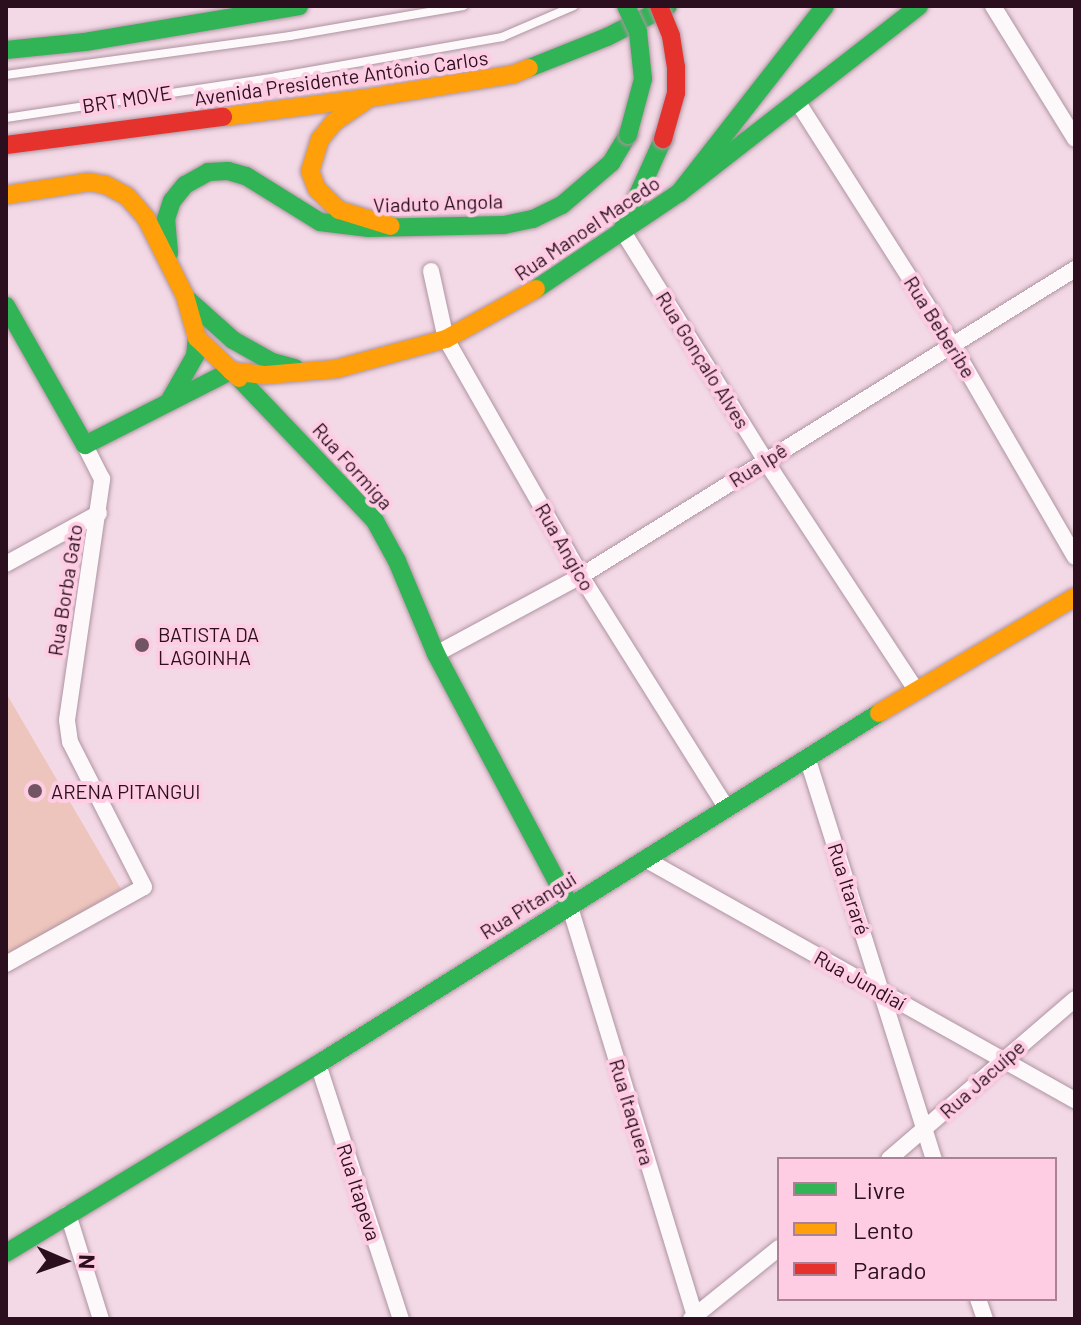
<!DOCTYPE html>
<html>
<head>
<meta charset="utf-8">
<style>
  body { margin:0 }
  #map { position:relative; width:1081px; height:1325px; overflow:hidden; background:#f3d8e5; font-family:Barlow,sans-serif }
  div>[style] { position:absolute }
  .green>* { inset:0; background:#eec5bc }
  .roads { filter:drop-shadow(0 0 2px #ae94a1) drop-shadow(0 0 2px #ae94a1) }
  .lane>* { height:8px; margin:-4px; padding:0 4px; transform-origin:4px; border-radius:4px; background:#fdf9fb }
  .street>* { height:16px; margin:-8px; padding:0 8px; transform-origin:8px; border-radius:8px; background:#fdf9fb }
  .fast>* { height:18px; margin:-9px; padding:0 9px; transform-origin:9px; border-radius:9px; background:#30b455 }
  .slow>* { height:18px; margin:-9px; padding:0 9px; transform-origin:9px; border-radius:9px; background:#ff9f0a }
  .jam>* { height:18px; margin:-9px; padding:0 9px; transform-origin:9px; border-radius:9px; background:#e5322d }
  .bridges { filter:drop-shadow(0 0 2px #ae94a1) drop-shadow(0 0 2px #ae94a1) }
  .fast-bridge>* { height:18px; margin:-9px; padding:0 9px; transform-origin:9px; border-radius:9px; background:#30b455 }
  .jam-bridge>* { height:18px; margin:-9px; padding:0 9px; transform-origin:9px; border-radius:9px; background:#e5322d }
  .dots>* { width:22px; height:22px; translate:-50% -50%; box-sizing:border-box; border:4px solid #fecde4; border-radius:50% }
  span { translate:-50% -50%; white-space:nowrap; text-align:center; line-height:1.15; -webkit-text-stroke:8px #fecde4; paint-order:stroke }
  .street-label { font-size:20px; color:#2b0f1e }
  .poi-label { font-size:20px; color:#2b0f1e }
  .left { translate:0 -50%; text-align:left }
  .frame { position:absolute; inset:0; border:8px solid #2b0f1e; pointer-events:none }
  .legend { position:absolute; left:777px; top:1157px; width:280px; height:144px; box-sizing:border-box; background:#fecde4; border:2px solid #aa8195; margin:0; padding:10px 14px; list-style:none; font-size:24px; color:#2b0f1e }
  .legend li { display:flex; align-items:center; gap:16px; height:40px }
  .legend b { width:40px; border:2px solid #aa8195 }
  .north { position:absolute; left:24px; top:1221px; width:80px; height:80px; -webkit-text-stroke:6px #fecde4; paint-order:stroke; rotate:92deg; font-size:22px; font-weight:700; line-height:32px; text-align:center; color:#2b0f1e }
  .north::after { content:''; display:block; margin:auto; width:28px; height:36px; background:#2b0f1e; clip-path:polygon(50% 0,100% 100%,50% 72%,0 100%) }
</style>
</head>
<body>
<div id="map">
  <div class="green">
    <div style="clip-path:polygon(6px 693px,121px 889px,6px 957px)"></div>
  </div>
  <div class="roads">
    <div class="lane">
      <div style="left:6px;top:75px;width:287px;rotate:-7.8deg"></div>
      <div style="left:290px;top:36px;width:176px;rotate:-9.8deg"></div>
      <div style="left:6px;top:118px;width:273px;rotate:-8.6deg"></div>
      <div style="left:276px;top:77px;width:230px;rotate:-10deg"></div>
      <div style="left:502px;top:37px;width:78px;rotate:-23.3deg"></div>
    </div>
    <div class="street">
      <div style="left:993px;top:6px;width:156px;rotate:58.3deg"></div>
      <div style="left:797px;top:101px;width:287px;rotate:57.5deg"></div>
      <div style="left:951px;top:343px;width:247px;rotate:59.9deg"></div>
      <div style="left:622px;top:230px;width:271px;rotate:58.1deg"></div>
      <div style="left:765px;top:460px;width:275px;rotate:56.7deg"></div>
      <div style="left:431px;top:271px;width:70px;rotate:77.6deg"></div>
      <div style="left:446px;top:339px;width:273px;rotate:60.3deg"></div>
      <div style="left:581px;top:576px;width:275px;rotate:57.9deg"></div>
      <div style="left:6px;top:564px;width:106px;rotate:-28.7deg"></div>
      <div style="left:436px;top:654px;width:165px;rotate:-28.3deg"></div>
      <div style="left:581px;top:576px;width:582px;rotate:-31.86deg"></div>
      <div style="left:807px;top:757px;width:422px;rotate:72.5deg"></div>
      <div style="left:645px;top:859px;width:493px;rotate:29.3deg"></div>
      <div style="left:569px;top:904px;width:434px;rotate:73deg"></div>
      <div style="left:6px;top:964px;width:158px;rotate:-29.2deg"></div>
      <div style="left:144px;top:887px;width:163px;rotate:-117deg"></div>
      <div style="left:70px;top:742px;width:22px;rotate:-98deg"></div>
      <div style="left:67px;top:720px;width:244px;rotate:-81.7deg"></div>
      <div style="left:102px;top:479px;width:38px;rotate:-117deg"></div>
      <div style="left:318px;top:1064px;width:268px;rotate:72deg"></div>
      <div style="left:889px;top:1159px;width:245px;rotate:-40.7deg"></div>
      <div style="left:68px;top:1214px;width:110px;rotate:72.6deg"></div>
      <div style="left:978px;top:1299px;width:21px;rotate:71deg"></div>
      <div style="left:691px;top:1319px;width:113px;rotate:-38.9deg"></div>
    </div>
    <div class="fast">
      <div style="left:6px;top:50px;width:79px;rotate:-5.8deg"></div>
      <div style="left:85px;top:42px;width:217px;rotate:-9.5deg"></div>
      <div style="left:529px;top:68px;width:84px;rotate:-21.7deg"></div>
      <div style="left:607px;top:37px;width:68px;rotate:-26.9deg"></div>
      <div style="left:679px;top:193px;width:237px;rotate:-52deg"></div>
      <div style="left:622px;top:230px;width:100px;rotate:-65.7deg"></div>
      <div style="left:169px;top:253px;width:34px;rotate:-95deg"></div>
      <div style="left:166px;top:219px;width:19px;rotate:-72deg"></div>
      <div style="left:172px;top:201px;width:21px;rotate:-51deg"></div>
      <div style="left:185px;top:185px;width:26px;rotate:-29deg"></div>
      <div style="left:208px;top:172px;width:20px;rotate:-3deg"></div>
      <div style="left:228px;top:171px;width:19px;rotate:16deg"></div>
      <div style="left:246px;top:176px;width:87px;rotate:31.9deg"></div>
      <div style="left:320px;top:222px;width:49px;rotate:7deg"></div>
      <div style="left:369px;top:228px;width:135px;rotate:-1.3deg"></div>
      <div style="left:504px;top:225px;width:30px;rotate:-12deg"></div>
      <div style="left:533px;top:219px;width:32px;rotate:-26deg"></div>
      <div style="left:562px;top:205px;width:65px;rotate:-40.6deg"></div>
      <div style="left:611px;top:163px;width:33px;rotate:-59deg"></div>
      <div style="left:536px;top:289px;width:172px;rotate:-33.9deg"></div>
      <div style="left:679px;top:193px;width:304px;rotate:-37.9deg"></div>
      <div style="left:186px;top:298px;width:63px;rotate:41.8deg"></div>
      <div style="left:233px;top:340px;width:45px;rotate:29.4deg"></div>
      <div style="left:272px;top:362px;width:24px;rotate:15deg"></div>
      <div style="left:6px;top:306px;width:160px;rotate:60.4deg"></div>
      <div style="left:85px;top:445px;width:164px;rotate:-26.9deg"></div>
      <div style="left:239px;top:378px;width:197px;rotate:46.4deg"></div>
      <div style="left:375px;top:521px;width:46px;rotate:61.2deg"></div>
      <div style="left:397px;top:561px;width:101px;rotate:67.2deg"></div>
      <div style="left:436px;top:654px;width:283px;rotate:62deg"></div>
      <div style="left:170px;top:400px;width:51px;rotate:-60.4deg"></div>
      <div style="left:195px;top:356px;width:18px;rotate:-84deg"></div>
      <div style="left:6px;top:1253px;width:365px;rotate:-31.2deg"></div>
      <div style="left:318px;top:1064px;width:662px;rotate:-32.03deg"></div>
    </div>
    <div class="slow">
      <div style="left:365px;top:101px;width:37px;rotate:146deg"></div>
      <div style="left:334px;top:122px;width:22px;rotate:129deg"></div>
      <div style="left:320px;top:139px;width:34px;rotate:107deg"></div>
      <div style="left:310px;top:171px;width:19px;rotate:69deg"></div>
      <div style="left:317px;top:189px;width:30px;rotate:44deg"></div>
      <div style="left:339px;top:210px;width:54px;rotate:17.1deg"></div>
      <div style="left:223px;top:117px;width:146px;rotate:-7.5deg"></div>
      <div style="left:368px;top:98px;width:148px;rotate:-9.3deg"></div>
      <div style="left:514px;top:74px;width:16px;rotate:-22deg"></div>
      <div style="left:6px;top:195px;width:84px;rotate:-8.9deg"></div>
      <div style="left:89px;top:182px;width:17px;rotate:10deg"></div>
      <div style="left:106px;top:185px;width:24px;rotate:28deg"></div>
      <div style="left:127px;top:196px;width:29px;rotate:49deg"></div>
      <div style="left:146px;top:218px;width:87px;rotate:63.4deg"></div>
      <div style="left:185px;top:296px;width:44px;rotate:74.1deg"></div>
      <div style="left:197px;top:338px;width:58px;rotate:43.6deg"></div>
      <div style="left:231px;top:371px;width:35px;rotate:7deg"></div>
      <div style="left:266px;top:375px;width:70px;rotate:-4.9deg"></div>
      <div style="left:336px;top:369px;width:114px;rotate:-15.3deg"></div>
      <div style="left:446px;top:339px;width:103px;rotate:-29.1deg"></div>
      <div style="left:879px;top:713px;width:228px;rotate:-30.6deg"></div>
    </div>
    <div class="jam">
      <div style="left:6px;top:145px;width:219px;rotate:-7.4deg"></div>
    </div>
  </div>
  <div class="bridges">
    <div class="fast-bridge">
      <div style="left:626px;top:6px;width:29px;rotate:65deg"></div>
      <div style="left:638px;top:32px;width:47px;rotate:83.9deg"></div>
      <div style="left:643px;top:79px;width:58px;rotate:105deg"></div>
    </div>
    <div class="jam-bridge">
      <div style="left:659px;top:6px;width:32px;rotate:68deg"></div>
      <div style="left:671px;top:36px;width:31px;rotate:81deg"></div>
      <div style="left:676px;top:67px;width:26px;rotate:90deg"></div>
      <div style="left:676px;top:93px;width:48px;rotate:105.8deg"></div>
    </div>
  </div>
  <div class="dots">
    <div style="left:142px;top:645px;background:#715564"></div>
    <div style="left:35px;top:791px;background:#715564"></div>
  </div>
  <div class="street-label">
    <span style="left:341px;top:78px;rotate:-8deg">Avenida Presidente Antônio Carlos</span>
    <span style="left:127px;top:99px;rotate:-9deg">BRT MOVE</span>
    <span style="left:438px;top:203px;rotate:-2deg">Viaduto Angola</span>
    <span style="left:587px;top:228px;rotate:-34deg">Rua Manoel Macedo</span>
    <span style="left:940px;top:327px;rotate:58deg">Rua Beberibe</span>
    <span style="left:703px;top:360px;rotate:58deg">Rua Gonçalo Alves</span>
    <span style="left:758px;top:465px;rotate:-32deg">Rua Ipê</span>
    <span style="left:353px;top:466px;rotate:48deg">Rua Formiga</span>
    <span style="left:565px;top:547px;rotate:60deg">Rua Angico</span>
    <span style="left:65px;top:590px;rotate:-81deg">Rua Borba Gato</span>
    <span style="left:849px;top:889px;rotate:72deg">Rua Itararé</span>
    <span style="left:528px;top:905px;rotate:-32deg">Rua Pitangui</span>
    <span style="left:860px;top:980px;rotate:29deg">Rua Jundiaí</span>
    <span style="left:982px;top:1079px;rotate:-42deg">Rua Jacuípe</span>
    <span style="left:632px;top:1112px;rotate:73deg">Rua Itaquera</span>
    <span style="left:359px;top:1192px;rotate:72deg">Rua Itapeva</span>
  </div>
  <div class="poi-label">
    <span class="left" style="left:158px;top:646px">BATISTA DA<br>LAGOINHA</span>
    <span class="left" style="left:51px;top:791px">ARENA PITANGUI</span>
  </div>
  <div class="frame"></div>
  <ul class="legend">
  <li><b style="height:10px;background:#30b455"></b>Livre</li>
  <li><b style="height:10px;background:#ff9f0a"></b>Lento</li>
  <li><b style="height:10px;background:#e5322d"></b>Parado</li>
  </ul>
  <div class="north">N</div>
</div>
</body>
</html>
